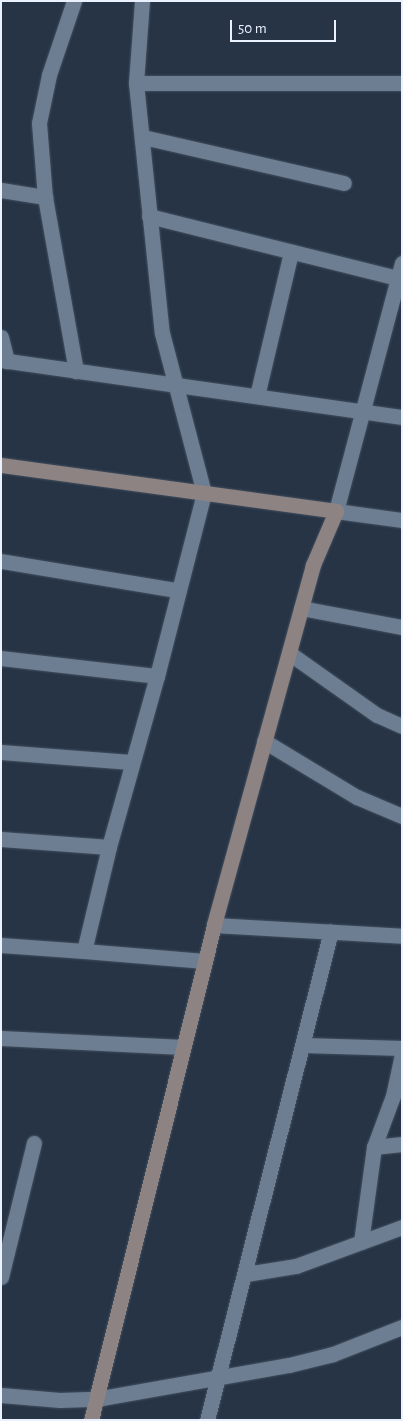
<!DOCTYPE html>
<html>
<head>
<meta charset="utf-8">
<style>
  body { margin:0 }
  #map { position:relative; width:403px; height:1421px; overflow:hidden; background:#263446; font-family:"Alegreya Sans",sans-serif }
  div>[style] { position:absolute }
  .roads { filter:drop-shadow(0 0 1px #434f5e) drop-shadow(0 0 1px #434f5e) }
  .street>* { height:15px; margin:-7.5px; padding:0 7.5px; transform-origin:7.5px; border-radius:7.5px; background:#6d7e92 }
  .secondary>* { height:15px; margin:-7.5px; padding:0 7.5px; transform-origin:7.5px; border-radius:7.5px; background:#8e8383 }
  span { translate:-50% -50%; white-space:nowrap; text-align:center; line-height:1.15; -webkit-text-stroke:5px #263446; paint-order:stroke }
  .frame { position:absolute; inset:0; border:2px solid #e9f2fe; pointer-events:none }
  .scale { position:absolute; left:230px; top:20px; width:106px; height:22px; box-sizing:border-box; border:2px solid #e9f2fe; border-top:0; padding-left:6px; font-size:15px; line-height:18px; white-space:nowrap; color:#e9f2fe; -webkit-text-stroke:4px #263446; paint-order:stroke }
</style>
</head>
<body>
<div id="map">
  <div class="roads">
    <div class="street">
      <div style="left:74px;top:1px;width:78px;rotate:108.7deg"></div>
      <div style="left:49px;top:75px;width:49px;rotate:101.8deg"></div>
      <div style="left:39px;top:123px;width:74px;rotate:85.4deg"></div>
      <div style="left:45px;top:197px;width:177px;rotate:79.9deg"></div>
      <div style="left:142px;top:1px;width:82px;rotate:94.2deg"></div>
      <div style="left:136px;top:83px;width:251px;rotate:84.1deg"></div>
      <div style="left:162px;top:333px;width:165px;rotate:75.3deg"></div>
      <div style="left:204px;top:493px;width:189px;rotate:104.4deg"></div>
      <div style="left:157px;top:676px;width:178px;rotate:105.7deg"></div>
      <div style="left:109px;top:847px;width:107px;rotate:103.5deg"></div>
      <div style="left:84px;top:951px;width:121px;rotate:4.7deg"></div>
      <div style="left:136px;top:83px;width:266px"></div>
      <div style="left:143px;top:137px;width:206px;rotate:12.9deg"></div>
      <div style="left:1px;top:190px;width:45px;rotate:9deg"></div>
      <div style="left:149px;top:216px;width:256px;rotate:14deg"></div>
      <div style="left:402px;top:263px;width:257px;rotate:104.9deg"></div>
      <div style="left:336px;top:511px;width:67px;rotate:7.8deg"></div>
      <div style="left:1px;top:337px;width:25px;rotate:76deg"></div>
      <div style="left:1px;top:360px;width:405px;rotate:8.1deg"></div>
      <div style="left:257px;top:396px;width:148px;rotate:-76.7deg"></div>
      <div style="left:1px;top:561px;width:178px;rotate:9.4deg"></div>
      <div style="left:301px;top:608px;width:103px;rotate:10.7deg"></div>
      <div style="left:289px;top:653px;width:108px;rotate:35.2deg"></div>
      <div style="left:377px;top:715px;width:27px;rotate:24deg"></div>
      <div style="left:1px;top:658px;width:157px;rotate:6.6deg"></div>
      <div style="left:264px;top:741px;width:109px;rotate:31.1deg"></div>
      <div style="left:357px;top:797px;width:49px;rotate:22.9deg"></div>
      <div style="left:1px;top:752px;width:130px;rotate:4.4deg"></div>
      <div style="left:1px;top:839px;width:108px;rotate:4.2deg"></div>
      <div style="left:214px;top:925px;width:188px;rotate:3.3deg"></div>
      <div style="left:1px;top:945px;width:83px;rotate:4.1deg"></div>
      <div style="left:1px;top:1038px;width:182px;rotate:2.8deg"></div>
      <div style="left:303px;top:1045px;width:99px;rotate:1.7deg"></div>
      <div style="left:374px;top:1147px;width:28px;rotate:-6deg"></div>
      <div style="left:361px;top:1242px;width:96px;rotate:-82.2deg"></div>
      <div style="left:374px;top:1147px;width:54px;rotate:-69.6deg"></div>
      <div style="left:393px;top:1096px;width:43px;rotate:-77.9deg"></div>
      <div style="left:246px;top:1274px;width:51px;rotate:-9.1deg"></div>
      <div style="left:296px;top:1266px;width:113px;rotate:-20.2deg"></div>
      <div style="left:1px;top:1277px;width:138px;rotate:-76.2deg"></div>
      <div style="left:1px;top:1395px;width:59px;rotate:4.8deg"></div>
      <div style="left:60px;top:1400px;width:36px;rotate:-2deg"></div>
      <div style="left:96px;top:1399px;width:196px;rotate:-10deg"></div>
      <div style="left:289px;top:1365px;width:45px;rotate:-14deg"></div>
      <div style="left:333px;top:1354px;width:74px;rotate:-21.4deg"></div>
      <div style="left:207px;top:1420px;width:504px;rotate:-75.77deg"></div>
    </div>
    <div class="secondary">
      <div style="left:1px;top:465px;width:338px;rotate:7.8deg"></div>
      <div style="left:336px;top:511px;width:59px;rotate:113.1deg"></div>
      <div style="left:313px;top:565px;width:373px;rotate:105.4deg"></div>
      <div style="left:214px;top:925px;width:510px;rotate:103.95deg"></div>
    </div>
  </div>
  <div class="frame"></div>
  <div class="scale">50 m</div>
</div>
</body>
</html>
